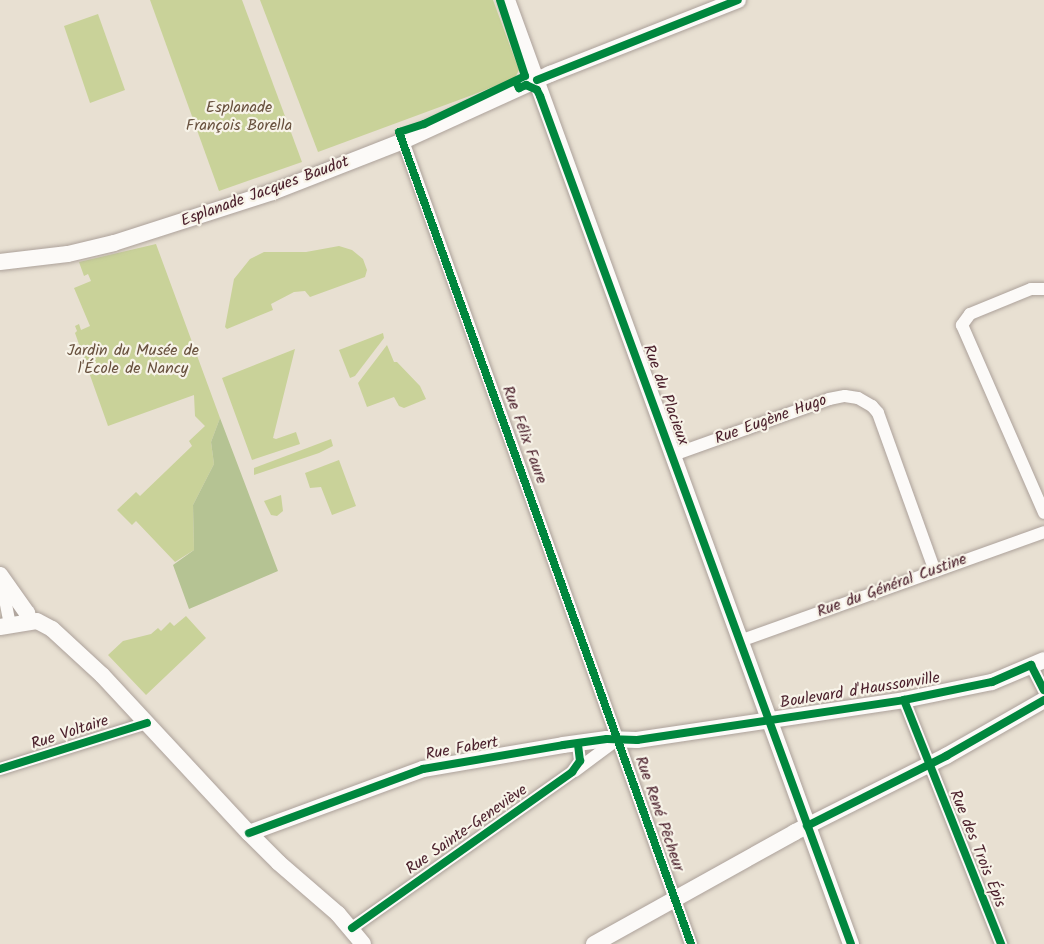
<!DOCTYPE html>
<html>
<head>
<meta charset="utf-8">
<style>
  body { margin:0 }
  #map { position:relative; width:1044px; height:944px; overflow:hidden; background:#e8e0d2; font-family:Kalam,sans-serif }
  div>[style] { position:absolute }
  .green>* { inset:0; background:#c9d299 }
  .forest>* { inset:0; background:#b5c393 }
  .roads { filter:drop-shadow(0 0 2px #aca19a) drop-shadow(0 0 2px #aca19a) }
  .street>* { height:12px; margin:-6px; padding:0 6px; transform-origin:6px; border-radius:6px; background:#fcfaf8 }
  .secondary>* { height:16px; margin:-8px; padding:0 8px; transform-origin:8px; border-radius:8px; background:#fcfaf8 }
  .cycleway>* { height:8px; margin:-4px; padding:0 4px; transform-origin:4px; border-radius:4px; background:#00873e }
  span { translate:-50% -50%; white-space:nowrap; text-align:center; line-height:1.15; -webkit-text-stroke:4.5px #f7f3e8; paint-order:stroke }
  .park-label { font-size:16px; color:#68513e }
  .street-label { font-size:16px; color:#4a1f2b }
</style>
</head>
<body>
<div id="map">
  <div class="green">
    <div style="clip-path:polygon(150px 0,242px 0,302px 162px,219px 191px)"></div>
    <div style="clip-path:polygon(260px 0,493px 0,519px 70px,515px 78px,475px 94px,318px 152px)"></div>
    <div style="clip-path:polygon(98px 14px,125px 90px,90px 103px,64px 26px)"></div>
    <div style="clip-path:polygon(156px 244px,220px 418px,211px 442px,214px 464px,193px 505px,194px 550px,175px 562px,136px 521px,132px 525px,117px 510px,136px 492px,140px 496px,192px 446px,189px 441px,205px 426px,195px 416px,194px 395px,108px 426px,75px 333px,77px 331px,75px 326px,79px 324px,81px 330px,90px 326px,74px 288px,91px 281px,88px 274px,84px 276px,79px 262px)"></div>
    <div style="clip-path:polygon(339px 246px,352px 250px,363px 259px,367px 270px,365px 277px,310px 297px,305px 291px,294px 292px,271px 304px,273px 310px,227px 329px,225px 327px,234px 279px,250px 259px,264px 252px,306px 252px)"></div>
    <div style="clip-path:polygon(383px 333px,384px 338px,355px 376px,350px 378px,339px 350px)"></div>
    <div style="clip-path:polygon(387px 345px,394px 362px,397px 362px,420px 386px,426px 399px,404px 408px,399px 406px,394px 397px,367px 407px,358px 383px)"></div>
    <div style="clip-path:polygon(295px 349px,273px 438px,276px 439px,296px 432px,300px 444px,252px 460px,222px 378px)"></div>
    <div style="clip-path:polygon(331px 439px,333px 446px,319px 453px,254px 475px,254px 468px)"></div>
    <div style="clip-path:polygon(339px 460px,356px 506px,332px 515px,321px 487px,310px 488px,305px 473px)"></div>
    <div style="clip-path:polygon(281px 495px,283px 511px,277px 516px,271px 515px,264px 501px)"></div>
    <div style="clip-path:polygon(186px 616px,206px 638px,146px 695px,108px 655px,123px 641px,151px 634px,158px 628px,161px 631px,170px 622px,174px 626px)"></div>
  </div>
  <div class="forest">
    <div style="clip-path:polygon(220px 418px,278px 571px,189px 609px,173px 565px,194px 550px,193px 505px,214px 464px,211px 442px)"></div>
  </div>
  <div class="roads">
    <div class="street">
      <div style="left:403px;top:141px;width:853px;rotate:70.27deg"></div>
      <div style="left:1044px;top:289px;width:13px;rotate:180deg"></div>
      <div style="left:1031px;top:289px;width:66px;rotate:157.7deg"></div>
      <div style="left:970px;top:314px;width:14px;rotate:126deg"></div>
      <div style="left:962px;top:325px;width:205px;rotate:66.4deg"></div>
      <div style="left:673px;top:455px;width:166px;rotate:-19.7deg"></div>
      <div style="left:829px;top:399px;width:16px;rotate:-11deg"></div>
      <div style="left:845px;top:396px;width:13px;rotate:9deg"></div>
      <div style="left:858px;top:398px;width:16px;rotate:30deg"></div>
      <div style="left:872px;top:406px;width:9px;rotate:49deg"></div>
      <div style="left:878px;top:413px;width:168px;rotate:70.2deg"></div>
      <div style="left:1px;top:579px;width:47px;rotate:78.9deg"></div>
      <div style="left:740px;top:641px;width:323px;rotate:-19.7deg"></div>
      <div style="left:1031px;top:665px;width:28px;rotate:63deg"></div>
      <div style="left:904px;top:700px;width:263px;rotate:68.3deg"></div>
      <div style="left:0;top:769px;width:154px;rotate:-17.4deg"></div>
      <div style="left:575px;top:771px;width:54px;rotate:-36.7deg"></div>
      <div style="left:352px;top:928px;width:270px;rotate:-35.3deg"></div>
      <div style="left:572px;top:772px;width:14px;rotate:-54deg"></div>
      <div style="left:580px;top:761px;width:17px;rotate:-97deg"></div>
    </div>
    <div class="secondary">
      <div style="left:507px;top:0;width:1005px;rotate:69.98deg"></div>
      <div style="left:0;top:262px;width:68px;rotate:-6.7deg"></div>
      <div style="left:68px;top:254px;width:47px;rotate:-13.4deg"></div>
      <div style="left:114px;top:243px;width:167px;rotate:-17.8deg"></div>
      <div style="left:273px;top:192px;width:140px;rotate:-21.4deg"></div>
      <div style="left:403px;top:141px;width:162px;rotate:-24.5deg"></div>
      <div style="left:550px;top:74px;width:202px;rotate:-21.5deg"></div>
      <div style="left:0;top:575px;width:47px;rotate:54.6deg"></div>
      <div style="left:27px;top:613px;width:8px;rotate:90deg"></div>
      <div style="left:0;top:627px;width:37px;rotate:-9deg"></div>
      <div style="left:37px;top:621px;width:17px;rotate:28deg"></div>
      <div style="left:52px;top:629px;width:68px;rotate:42.6deg"></div>
      <div style="left:102px;top:675px;width:216px;rotate:47.1deg"></div>
      <div style="left:249px;top:833px;width:42px;rotate:45deg"></div>
      <div style="left:279px;top:863px;width:78px;rotate:40.8deg"></div>
      <div style="left:338px;top:914px;width:39px;rotate:50deg"></div>
      <div style="left:249px;top:833px;width:185px;rotate:-20.2deg"></div>
      <div style="left:423px;top:769px;width:142px;rotate:-9.7deg"></div>
      <div style="left:563px;top:745px;width:44px;rotate:-7.8deg"></div>
      <div style="left:607px;top:739px;width:30px;rotate:2deg"></div>
      <div style="left:637px;top:740px;width:270px;rotate:-8.5deg"></div>
      <div style="left:904px;top:700px;width:90px;rotate:-11.6deg"></div>
      <div style="left:992px;top:682px;width:56px;rotate:-22.9deg"></div>
      <div style="left:594px;top:944px;width:230px;rotate:-29.1deg"></div>
      <div style="left:795px;top:832px;width:169px;rotate:-26.7deg"></div>
      <div style="left:946px;top:756px;width:113px;rotate:-29.7deg"></div>
    </div>
  </div>
  <div class="cycleway">
    <div style="left:500px;top:0;width:80px;rotate:71.8deg"></div>
    <div style="left:525px;top:76px;width:112px;rotate:154.6deg"></div>
    <div style="left:424px;top:124px;width:26px;rotate:162deg"></div>
    <div style="left:399px;top:132px;width:863px;rotate:70.22deg"></div>
    <div style="left:537px;top:80px;width:216px;rotate:-21.7deg"></div>
    <div style="left:516px;top:82px;width:7px;rotate:63deg"></div>
    <div style="left:519px;top:88px;width:8px;rotate:-23deg"></div>
    <div style="left:526px;top:85px;width:12px;rotate:24deg"></div>
    <div style="left:537px;top:90px;width:7px;rotate:63deg"></div>
    <div style="left:540px;top:96px;width:903px;rotate:69.86deg"></div>
    <div style="left:904px;top:700px;width:263px;rotate:68.3deg"></div>
    <div style="left:0;top:769px;width:154px;rotate:-17.4deg"></div>
    <div style="left:807px;top:826px;width:156px;rotate:-26.7deg"></div>
    <div style="left:946px;top:756px;width:113px;rotate:-29.7deg"></div>
    <div style="left:249px;top:833px;width:185px;rotate:-20.2deg"></div>
    <div style="left:423px;top:769px;width:142px;rotate:-9.7deg"></div>
    <div style="left:563px;top:745px;width:44px;rotate:-7.8deg"></div>
    <div style="left:607px;top:739px;width:30px;rotate:2deg"></div>
    <div style="left:637px;top:740px;width:270px;rotate:-8.5deg"></div>
    <div style="left:904px;top:700px;width:90px;rotate:-11.6deg"></div>
    <div style="left:992px;top:682px;width:43px;rotate:-23.6deg"></div>
    <div style="left:1031px;top:665px;width:28px;rotate:63deg"></div>
    <div style="left:352px;top:928px;width:270px;rotate:-35.3deg"></div>
    <div style="left:572px;top:772px;width:14px;rotate:-54deg"></div>
    <div style="left:580px;top:761px;width:17px;rotate:-97deg"></div>
  </div>
  <div class="park-label">
    <span style="left:239px;top:117px">Esplanade<br>François Borella</span>
    <span style="left:133px;top:360px">Jardin du Musée de<br>l'École de Nancy</span>
  </div>
  <div class="street-label">
    <span style="left:265px;top:192px;rotate:-20deg">Esplanade Jacques Baudot</span>
    <span style="left:665px;top:395px;rotate:70deg">Rue du Placieux</span>
    <span style="left:771px;top:420px;rotate:-20deg">Rue Eugène Hugo</span>
    <span style="left:524px;top:435px;rotate:70deg">Rue Félix Faure</span>
    <span style="left:892px;top:586px;rotate:-20deg">Rue du Général Custine</span>
    <span style="left:860px;top:691px;rotate:-9deg">Boulevard d'Haussonville</span>
    <span style="left:70px;top:733px;rotate:-18deg">Rue Voltaire</span>
    <span style="left:462px;top:749px;rotate:-10deg">Rue Fabert</span>
    <span style="left:659px;top:814px;rotate:71deg">Rue René Pêcheur</span>
    <span style="left:467px;top:830px;rotate:-35deg">Rue Sainte-Geneviève</span>
    <span style="left:977px;top:849px;rotate:68deg">Rue des Trois Épis</span>
  </div>
</div>
</body>
</html>
